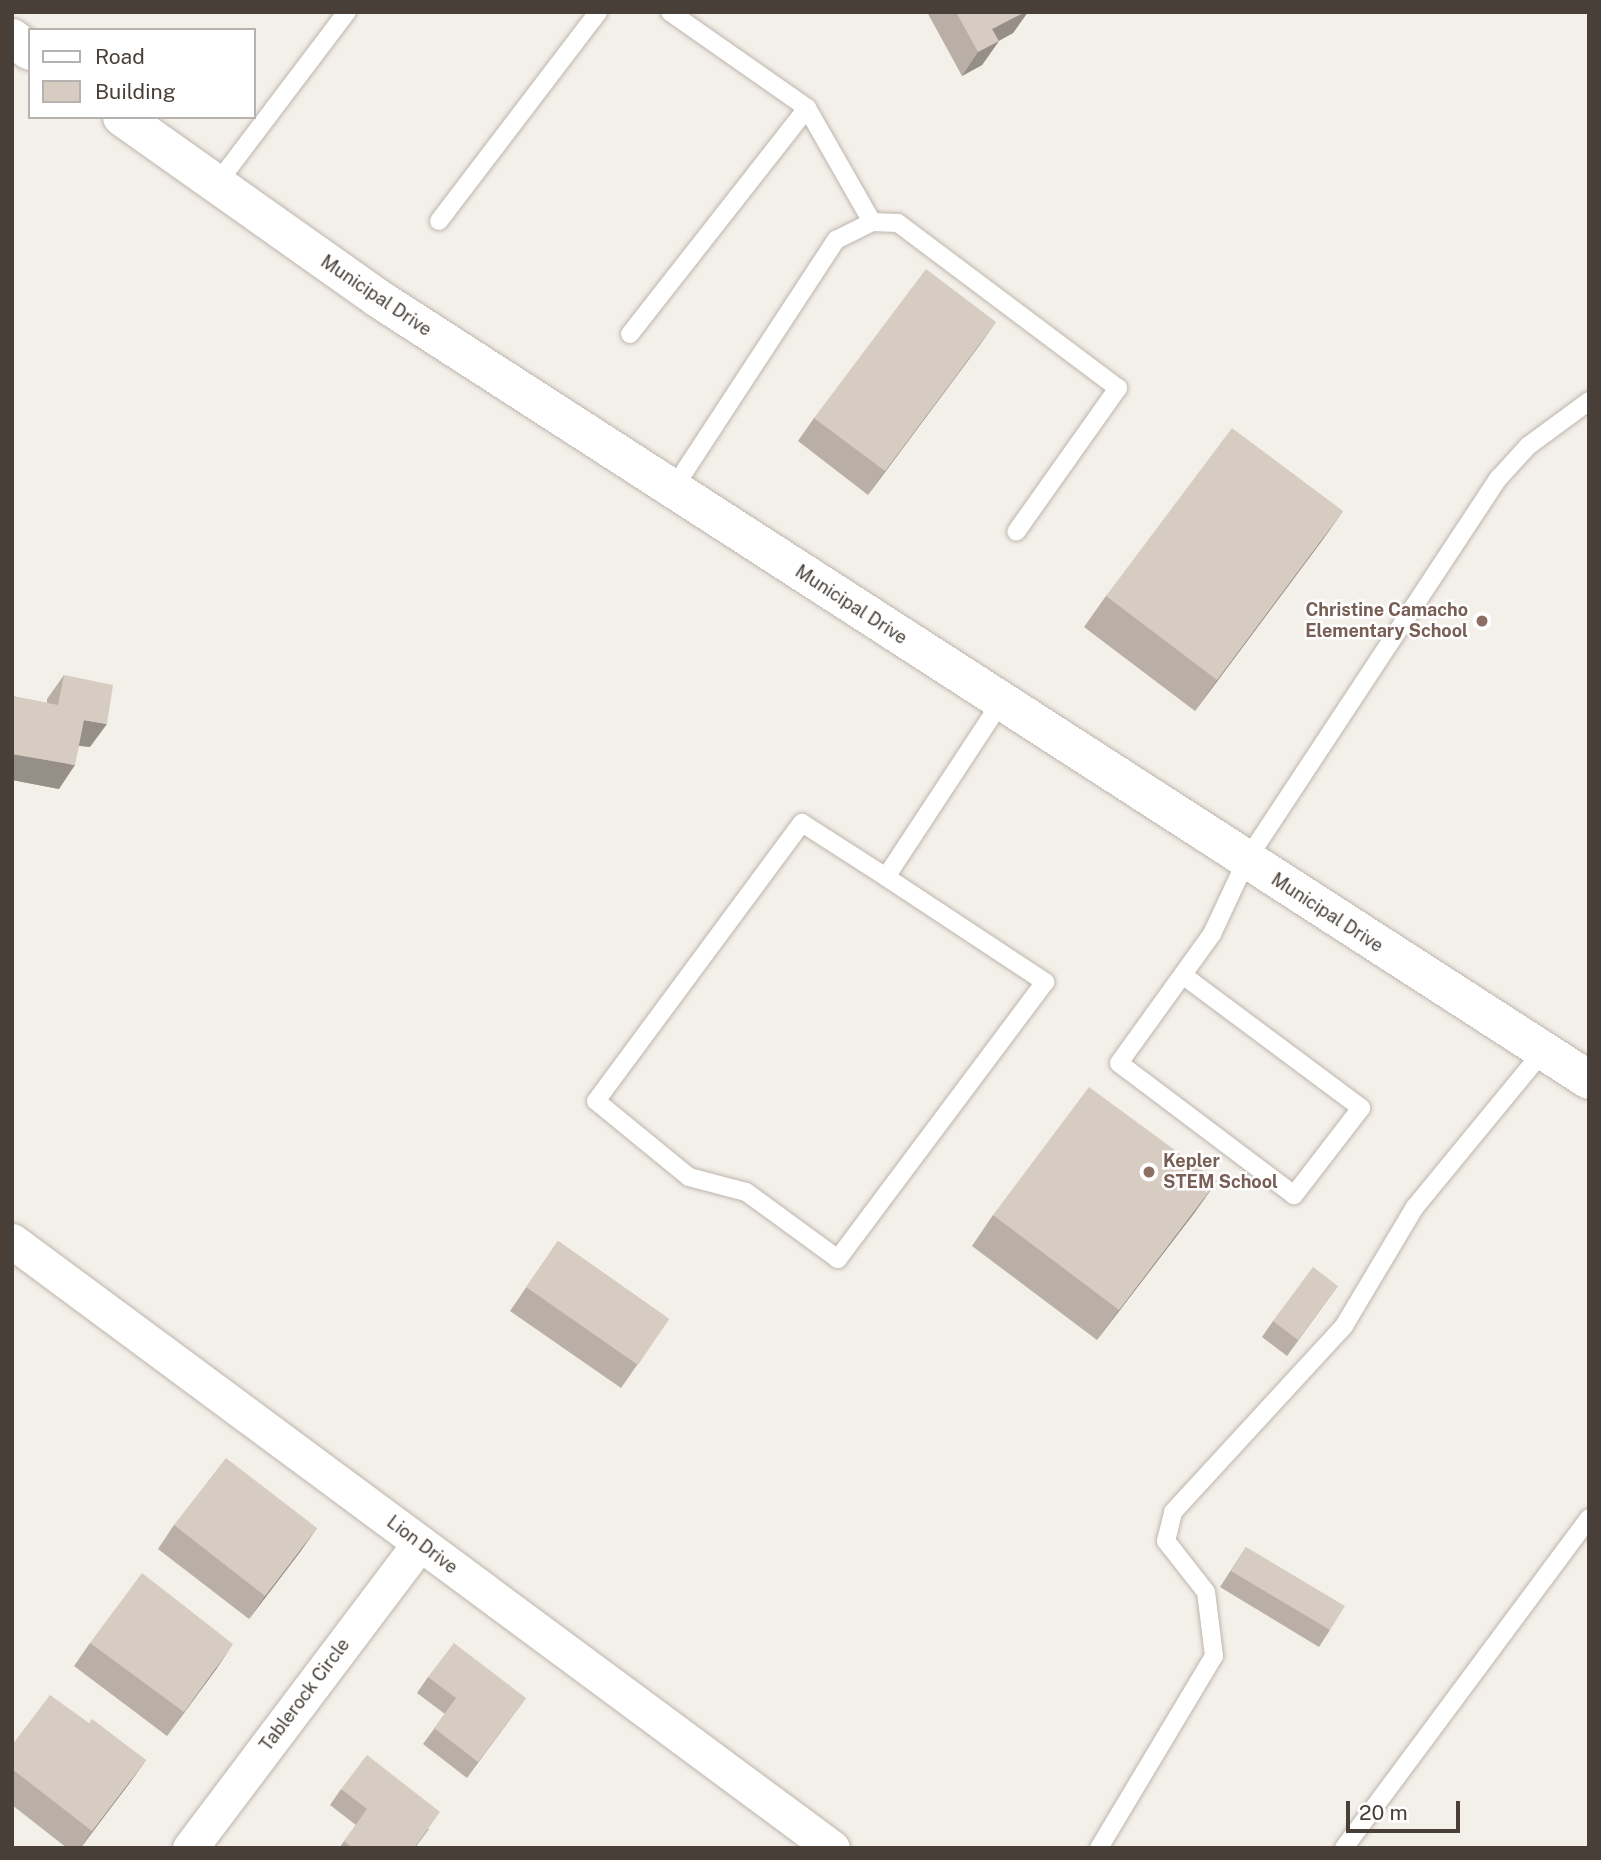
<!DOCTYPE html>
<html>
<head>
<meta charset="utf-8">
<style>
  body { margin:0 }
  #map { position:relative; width:1601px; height:1860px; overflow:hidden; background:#f3efe9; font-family:"Public Sans",sans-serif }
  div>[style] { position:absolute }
  .roads { filter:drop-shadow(0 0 2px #beb5ac) drop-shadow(0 0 2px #beb5ac) }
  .service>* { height:18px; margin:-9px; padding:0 9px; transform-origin:9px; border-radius:9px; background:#fff }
  .minor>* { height:35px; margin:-17.5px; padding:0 17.5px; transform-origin:17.5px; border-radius:17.5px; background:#fff }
  .tertiary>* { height:38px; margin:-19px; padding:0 19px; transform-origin:19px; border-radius:19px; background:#fff }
  .wall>* { inset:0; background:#b9afa7 }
  .shaded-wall>* { inset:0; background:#968f88 }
  .building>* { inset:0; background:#d7ccc2 }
  .dots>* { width:19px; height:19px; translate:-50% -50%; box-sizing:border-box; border:4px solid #fff; border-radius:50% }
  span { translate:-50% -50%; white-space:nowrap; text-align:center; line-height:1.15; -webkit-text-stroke:5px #fff; paint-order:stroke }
  .street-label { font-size:18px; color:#473f38 }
  .education-label { font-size:18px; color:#785e54; font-weight:700 }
  .right { translate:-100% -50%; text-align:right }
  .left { translate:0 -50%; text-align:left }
  .frame { position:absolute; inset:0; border:14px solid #473f38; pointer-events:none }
  .legend { position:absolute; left:28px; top:28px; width:228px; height:91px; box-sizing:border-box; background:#fff; border:2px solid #b5b2af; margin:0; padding:9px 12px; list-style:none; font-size:21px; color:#473f38 }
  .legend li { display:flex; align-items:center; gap:14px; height:35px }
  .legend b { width:35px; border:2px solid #b5b2af }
  .scale { position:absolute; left:1346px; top:1801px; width:114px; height:32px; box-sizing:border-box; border:4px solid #473f38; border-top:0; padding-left:9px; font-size:21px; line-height:24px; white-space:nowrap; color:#473f38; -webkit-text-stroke:5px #fff; paint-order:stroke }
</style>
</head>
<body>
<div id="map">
  <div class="roads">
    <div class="service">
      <div style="left:670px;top:12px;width:167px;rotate:35deg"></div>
      <div style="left:807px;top:108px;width:131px;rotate:60.3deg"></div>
      <div style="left:216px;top:185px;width:217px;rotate:-52.9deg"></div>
      <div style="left:439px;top:221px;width:263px;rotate:-52.7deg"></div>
      <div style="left:630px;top:334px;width:287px;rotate:-51.9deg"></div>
      <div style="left:673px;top:489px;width:298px;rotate:-56.8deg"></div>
      <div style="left:836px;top:240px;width:40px;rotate:-26.6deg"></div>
      <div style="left:872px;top:222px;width:26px;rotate:2deg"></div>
      <div style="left:898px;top:223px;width:275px;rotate:36.9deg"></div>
      <div style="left:1118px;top:388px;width:176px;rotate:125.3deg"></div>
      <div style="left:886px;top:877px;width:191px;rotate:33.4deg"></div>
      <div style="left:1045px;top:982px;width:346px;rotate:126.8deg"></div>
      <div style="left:838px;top:1259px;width:114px;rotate:-143.9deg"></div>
      <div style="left:746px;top:1192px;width:59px;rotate:-165.3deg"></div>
      <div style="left:689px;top:1177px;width:120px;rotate:-140.7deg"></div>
      <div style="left:596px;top:1101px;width:346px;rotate:-53.5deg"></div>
      <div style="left:802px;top:823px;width:100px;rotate:32.7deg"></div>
      <div style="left:886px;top:877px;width:209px;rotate:-56.7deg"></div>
      <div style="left:1184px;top:976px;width:221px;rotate:36.7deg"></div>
      <div style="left:1361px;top:1108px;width:110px;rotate:127.6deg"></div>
      <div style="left:1294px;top:1195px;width:219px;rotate:-143deg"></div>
      <div style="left:1119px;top:1063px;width:159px;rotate:-54.2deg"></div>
      <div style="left:1212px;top:934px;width:81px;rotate:-65deg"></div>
      <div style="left:1246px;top:861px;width:458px;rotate:-56.6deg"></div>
      <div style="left:1498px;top:479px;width:45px;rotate:-47.7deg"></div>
      <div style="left:1528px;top:446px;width:76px;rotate:-36.4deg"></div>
      <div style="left:1099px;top:1848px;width:224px;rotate:-59.1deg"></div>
      <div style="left:1214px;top:1656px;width:64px;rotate:-97.1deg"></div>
      <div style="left:1206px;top:1592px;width:65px;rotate:-128.1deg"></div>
      <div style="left:1166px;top:1541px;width:30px;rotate:-76deg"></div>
      <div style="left:1173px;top:1512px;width:253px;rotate:-47.4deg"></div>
      <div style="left:1344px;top:1326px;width:139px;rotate:-59.2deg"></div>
      <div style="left:1415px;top:1207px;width:202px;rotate:-50.6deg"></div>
      <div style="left:1344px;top:1848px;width:411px;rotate:-53.4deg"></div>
    </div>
    <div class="minor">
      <div style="left:12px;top:1241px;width:1020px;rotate:36.51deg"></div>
      <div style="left:190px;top:1848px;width:382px;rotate:-53deg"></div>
    </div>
    <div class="tertiary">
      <div style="left:12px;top:38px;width:22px;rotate:36deg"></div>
      <div style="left:122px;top:117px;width:315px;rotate:35.3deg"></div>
      <div style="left:379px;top:299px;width:1440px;rotate:32.84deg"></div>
    </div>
  </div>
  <div class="wall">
    <div style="clip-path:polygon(927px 12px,1028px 12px,1013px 33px,999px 41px,982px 65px,962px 76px)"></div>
    <div style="clip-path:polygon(996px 322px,868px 495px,798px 441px,814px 418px)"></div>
    <div style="clip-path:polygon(1343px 511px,1321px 542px,1195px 711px,1084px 627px,1106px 596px)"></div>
    <div style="clip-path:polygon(64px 675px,90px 747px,79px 746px,59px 789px,12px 780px,12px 696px,47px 703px,47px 699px)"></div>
    <div style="clip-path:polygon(1217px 1181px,1195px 1212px,1097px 1340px,972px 1246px,993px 1215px)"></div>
    <div style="clip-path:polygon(558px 1241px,669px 1319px,621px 1388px,510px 1311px)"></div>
    <div style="clip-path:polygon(1338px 1286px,1287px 1356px,1262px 1337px,1273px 1321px)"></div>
    <div style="clip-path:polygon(174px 1525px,317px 1528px,300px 1552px,249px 1619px,158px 1549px)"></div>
    <div style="clip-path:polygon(1246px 1547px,1330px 1630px,1319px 1647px,1220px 1587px)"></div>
    <div style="clip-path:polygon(90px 1643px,217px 1668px,167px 1736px,74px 1666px)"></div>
    <div style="clip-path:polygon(428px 1677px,526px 1698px,467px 1778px,423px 1744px,445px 1714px,417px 1693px)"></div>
    <div style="clip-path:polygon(89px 1723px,146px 1760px,81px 1848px,67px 1848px,12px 1805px,12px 1745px)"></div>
    <div style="clip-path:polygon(341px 1789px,429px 1829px,415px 1848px,339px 1848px,356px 1825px,330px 1805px)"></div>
  </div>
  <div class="shaded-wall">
    <div style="clip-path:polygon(1025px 12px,1028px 12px,1013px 33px,978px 52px,992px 29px)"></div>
    <div style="clip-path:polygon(999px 41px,982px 65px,962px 76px,978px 52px)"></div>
    <div style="clip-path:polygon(996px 322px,979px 346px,868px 495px,885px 471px)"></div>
    <div style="clip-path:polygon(1343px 511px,1321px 542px,1195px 711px,1217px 680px)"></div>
    <div style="clip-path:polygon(84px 720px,107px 724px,90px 747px,67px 744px)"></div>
    <div style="clip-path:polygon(12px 754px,75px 765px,59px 789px,12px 780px)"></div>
    <div style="clip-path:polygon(1217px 1181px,1195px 1212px,1097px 1340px,1119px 1310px)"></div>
    <div style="clip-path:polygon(317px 1528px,300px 1552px,249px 1619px,265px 1596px)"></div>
    <div style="clip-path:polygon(233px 1644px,217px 1668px,167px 1736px,184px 1712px)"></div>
    <div style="clip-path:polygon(146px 1760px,129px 1784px,80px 1848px,92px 1831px)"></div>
  </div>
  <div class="building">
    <div style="clip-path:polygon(956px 12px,1025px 12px,992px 29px,999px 41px,978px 52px)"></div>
    <div style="clip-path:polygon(926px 269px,996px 322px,885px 471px,814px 418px)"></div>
    <div style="clip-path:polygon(1232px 428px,1343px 511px,1217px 680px,1106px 596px)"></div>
    <div style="clip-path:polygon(64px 675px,113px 685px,107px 724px,84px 720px,75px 765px,12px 754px,12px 696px,58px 705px)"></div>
    <div style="clip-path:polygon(1089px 1087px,1217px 1181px,1119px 1310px,993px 1215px)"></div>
    <div style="clip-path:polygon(558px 1241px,669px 1319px,638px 1365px,526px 1287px)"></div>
    <div style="clip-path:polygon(1313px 1267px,1338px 1286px,1298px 1340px,1273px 1321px)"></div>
    <div style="clip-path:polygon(226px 1458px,317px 1528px,265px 1596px,174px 1525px)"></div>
    <div style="clip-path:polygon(1246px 1547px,1345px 1606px,1330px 1630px,1231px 1571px)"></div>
    <div style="clip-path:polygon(142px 1573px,233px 1644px,184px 1712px,90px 1643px)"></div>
    <div style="clip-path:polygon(454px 1643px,526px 1698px,478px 1762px,434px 1728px,456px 1698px,428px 1677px)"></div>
    <div style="clip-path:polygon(50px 1695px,89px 1723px,92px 1719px,146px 1760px,92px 1831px,12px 1769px,12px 1745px)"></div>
    <div style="clip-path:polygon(367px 1755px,440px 1812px,414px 1848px,353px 1848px,344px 1841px,367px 1809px,341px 1789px)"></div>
  </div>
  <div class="dots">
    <div style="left:1482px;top:621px;background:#8d6e63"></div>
    <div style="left:1149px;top:1172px;background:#8d6e63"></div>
  </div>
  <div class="street-label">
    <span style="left:376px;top:296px;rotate:34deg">Municipal Drive</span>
    <span style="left:851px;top:605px;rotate:33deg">Municipal Drive</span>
    <span style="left:1327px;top:913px;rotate:33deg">Municipal Drive</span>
    <span style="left:422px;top:1545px;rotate:37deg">Lion Drive</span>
    <span style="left:305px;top:1695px;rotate:-53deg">Tablerock Circle</span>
  </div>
  <div class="education-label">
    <span class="right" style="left:1468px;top:621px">Christine Camacho<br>Elementary School</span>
    <span class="left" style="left:1163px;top:1172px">Kepler<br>STEM School</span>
  </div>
  <div class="frame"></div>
  <ul class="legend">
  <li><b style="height:9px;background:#fff"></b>Road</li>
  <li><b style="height:19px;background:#d7ccc2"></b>Building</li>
  </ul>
  <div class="scale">20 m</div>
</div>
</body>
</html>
